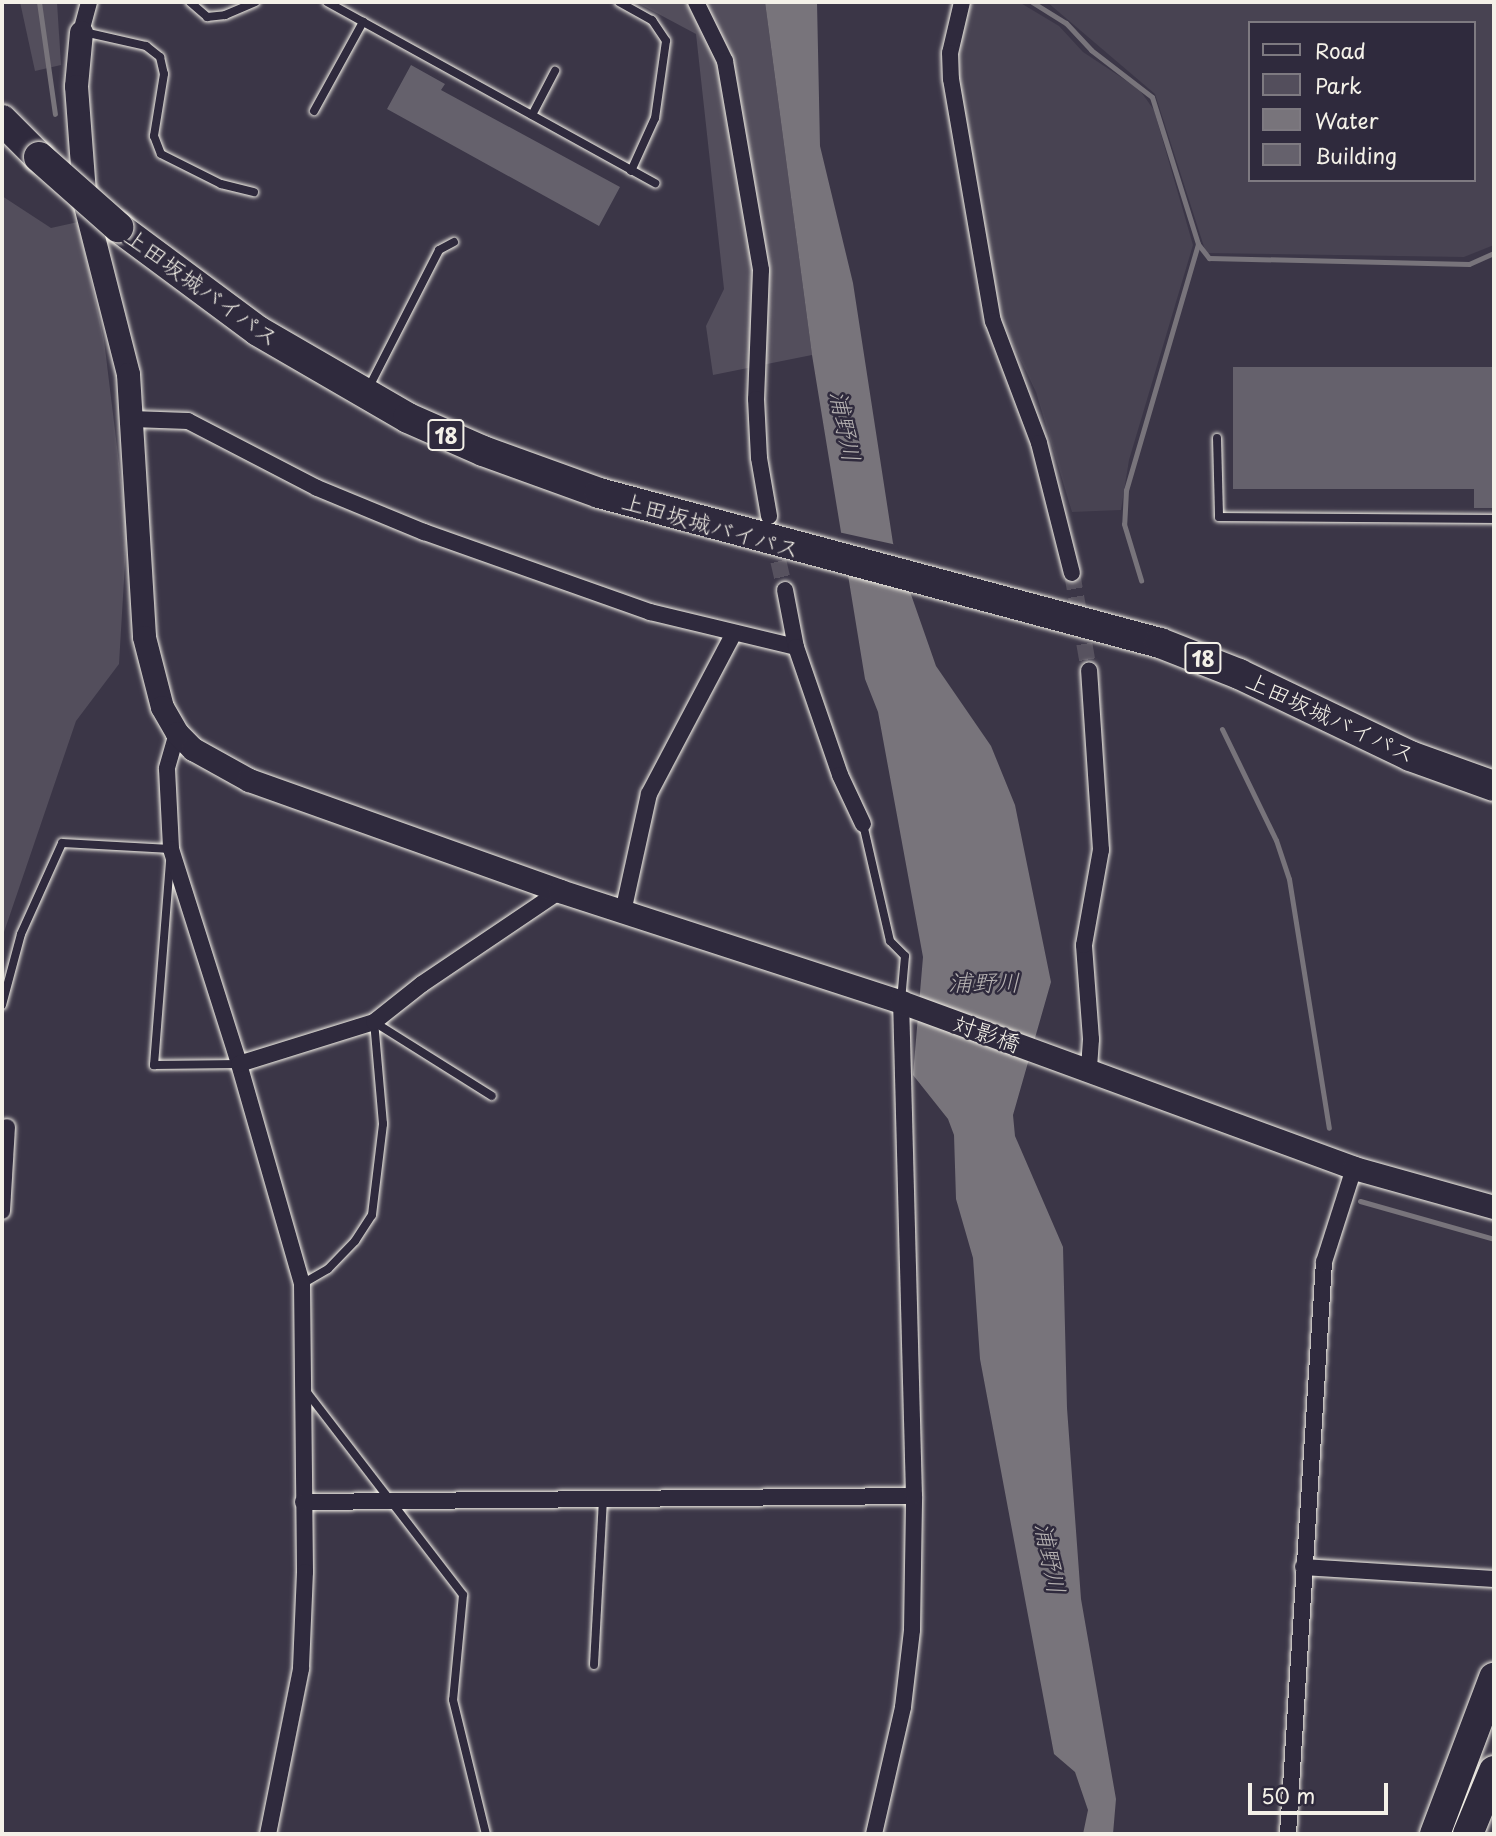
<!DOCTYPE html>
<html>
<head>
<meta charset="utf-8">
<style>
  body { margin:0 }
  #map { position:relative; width:1496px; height:1836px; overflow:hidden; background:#3b3647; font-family:"Playpen Sans","Klee One",sans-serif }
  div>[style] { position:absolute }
  .built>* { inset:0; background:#484352 }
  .green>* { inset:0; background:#534e5c }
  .water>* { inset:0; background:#78747b }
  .pier>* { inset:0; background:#3b3647 }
  .stream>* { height:5px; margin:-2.5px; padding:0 2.5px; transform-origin:2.5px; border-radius:2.5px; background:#78747b }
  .building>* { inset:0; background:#65616c }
  .street-tunnel>* { height:16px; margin-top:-8px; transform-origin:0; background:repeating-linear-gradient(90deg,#57525f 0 16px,transparent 0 24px) }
  .roads { filter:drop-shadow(0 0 2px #f4f1e8) drop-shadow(0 0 2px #f4f1e8) }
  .lane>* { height:8px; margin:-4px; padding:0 4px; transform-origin:4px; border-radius:4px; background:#2f2a3d }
  .street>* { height:16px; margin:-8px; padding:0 8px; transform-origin:8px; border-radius:8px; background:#2f2a3d }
  .secondary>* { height:23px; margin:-11.5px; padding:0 11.5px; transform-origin:11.5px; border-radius:11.5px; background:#2f2a3d }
  .highway>* { height:30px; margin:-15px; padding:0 15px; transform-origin:15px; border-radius:15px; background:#2f2a3d }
  .bridges { filter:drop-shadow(0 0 2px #f4f1e8) drop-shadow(0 0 2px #f4f1e8) }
  .highway-bridge>* { height:30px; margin:-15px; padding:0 15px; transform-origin:15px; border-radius:15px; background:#2f2a3d }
  span { translate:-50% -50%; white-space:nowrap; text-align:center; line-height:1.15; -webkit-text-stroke:5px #2f2a3d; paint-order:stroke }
  .shield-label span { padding:2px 5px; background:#2f2a3d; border:2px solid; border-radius:5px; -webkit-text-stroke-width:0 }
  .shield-label { font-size:21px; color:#f4f1e8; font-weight:700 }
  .street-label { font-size:23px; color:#f4f1e8 }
  .water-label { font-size:24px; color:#b6b2b2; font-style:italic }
  .frame { position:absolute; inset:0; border:4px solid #f4f1e8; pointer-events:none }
  .legend { position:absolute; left:1248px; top:21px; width:228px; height:161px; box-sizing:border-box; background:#2f2a3d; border:2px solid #7e7a81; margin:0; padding:9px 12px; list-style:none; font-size:21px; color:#f4f1e8 }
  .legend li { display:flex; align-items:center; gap:14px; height:35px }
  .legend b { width:35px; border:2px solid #7e7a81 }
  .scale { position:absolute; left:1248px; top:1783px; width:140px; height:32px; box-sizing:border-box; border:4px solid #f4f1e8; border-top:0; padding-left:9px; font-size:21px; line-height:24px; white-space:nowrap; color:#f4f1e8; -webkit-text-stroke:5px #2f2a3d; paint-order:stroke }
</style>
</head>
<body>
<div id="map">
  <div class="built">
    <div style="clip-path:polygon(970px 2px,1019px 2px,1059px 26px,1083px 52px,1139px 89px,1154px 110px,1193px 245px,1129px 460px,1121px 510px,1072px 512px,1036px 392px,1001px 319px,959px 79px,959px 35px)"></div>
    <div style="clip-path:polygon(evenodd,1047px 2px,1494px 2px,1494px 245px,1464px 257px,1206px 253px,1155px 94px,1047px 2px,1249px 23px,1473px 23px,1473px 180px,1249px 180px,1249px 23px)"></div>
  </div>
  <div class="green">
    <div style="clip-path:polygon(20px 2px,57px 2px,61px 65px,35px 71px)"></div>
    <div style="clip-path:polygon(636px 2px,765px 2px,812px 355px,713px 375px,706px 326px,724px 289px,696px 34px)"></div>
    <div style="clip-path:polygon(2px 196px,51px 228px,78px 222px,104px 340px,127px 529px,119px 664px,76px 721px,2px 938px)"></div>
  </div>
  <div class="water">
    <div style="clip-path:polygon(765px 2px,817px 2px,820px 146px,853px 283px,893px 543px,936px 666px,991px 746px,1015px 805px,1051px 982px,1013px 1115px,1015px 1136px,1063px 1247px,1067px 1408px,1081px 1599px,1116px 1799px,1113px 1834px,1083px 1834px,1088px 1810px,1075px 1772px,1054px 1754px,980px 1359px,973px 1258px,956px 1199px,954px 1135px,948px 1119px,913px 1075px,923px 957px,878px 712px,865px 679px,812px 355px)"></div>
  </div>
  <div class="pier">
    <div style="clip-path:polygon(838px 532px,897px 545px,914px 592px,844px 574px)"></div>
  </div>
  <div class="stream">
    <div style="left:39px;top:2px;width:113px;rotate:81.9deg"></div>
    <div style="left:1032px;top:2px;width:40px;rotate:32deg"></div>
    <div style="left:1066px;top:23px;width:37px;rotate:47deg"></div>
    <div style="left:1091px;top:50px;width:77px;rotate:37.6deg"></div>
    <div style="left:1152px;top:97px;width:154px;rotate:72.6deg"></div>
    <div style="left:1198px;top:244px;width:256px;rotate:106.3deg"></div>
    <div style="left:1126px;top:490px;width:34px;rotate:93deg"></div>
    <div style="left:1124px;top:524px;width:59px;rotate:73.1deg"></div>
    <div style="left:1198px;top:244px;width:18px;rotate:52deg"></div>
    <div style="left:1209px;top:258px;width:260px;rotate:1.3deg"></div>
    <div style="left:1469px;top:264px;width:27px;rotate:-24deg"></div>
    <div style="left:1222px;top:729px;width:123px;rotate:64.1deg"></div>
    <div style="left:1276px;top:840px;width:41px;rotate:71.6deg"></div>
    <div style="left:1289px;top:879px;width:252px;rotate:80.9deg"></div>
    <div style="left:1360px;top:1201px;width:139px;rotate:15.8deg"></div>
  </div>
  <div class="building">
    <div style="clip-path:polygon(411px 65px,445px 84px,441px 90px,620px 187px,599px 226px,387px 109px)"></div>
    <div style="clip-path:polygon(1233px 367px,1494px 367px,1494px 508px,1474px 508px,1474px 489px,1233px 489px)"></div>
  </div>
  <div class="street-tunnel">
    <div style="left:773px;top:538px;width:53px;rotate:77deg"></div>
    <div style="left:1072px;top:573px;width:98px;rotate:80.1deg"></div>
  </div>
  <div class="roads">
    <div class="lane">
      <div style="left:190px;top:2px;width:23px;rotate:41deg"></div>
      <div style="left:207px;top:17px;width:18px;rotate:-6deg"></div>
      <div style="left:225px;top:15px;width:33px;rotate:-23deg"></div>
      <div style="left:327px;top:2px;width:375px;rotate:28.9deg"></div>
      <div style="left:619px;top:2px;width:38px;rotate:29deg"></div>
      <div style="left:652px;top:20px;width:25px;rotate:56deg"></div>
      <div style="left:666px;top:41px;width:78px;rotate:98.1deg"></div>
      <div style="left:655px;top:118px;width:58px;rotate:114.4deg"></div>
      <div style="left:84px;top:32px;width:64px;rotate:12.7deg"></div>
      <div style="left:146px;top:46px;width:18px;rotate:38deg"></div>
      <div style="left:160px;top:57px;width:17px;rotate:77deg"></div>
      <div style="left:164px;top:74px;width:63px;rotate:99.2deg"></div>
      <div style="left:154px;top:136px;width:19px;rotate:69deg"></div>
      <div style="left:161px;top:154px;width:67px;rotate:26.6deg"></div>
      <div style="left:221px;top:184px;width:34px;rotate:14deg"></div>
      <div style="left:314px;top:111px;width:102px;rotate:-61.2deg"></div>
      <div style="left:532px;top:115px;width:50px;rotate:-62.4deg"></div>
      <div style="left:368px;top:389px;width:156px;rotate:-62.9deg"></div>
      <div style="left:439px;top:250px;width:17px;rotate:-28deg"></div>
      <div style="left:1217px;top:438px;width:79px;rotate:88.5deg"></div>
      <div style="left:1219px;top:517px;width:275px;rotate:0.4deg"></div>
      <div style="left:863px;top:824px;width:120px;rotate:77deg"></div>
      <div style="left:890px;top:941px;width:21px;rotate:45deg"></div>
      <div style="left:905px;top:956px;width:45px;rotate:95.1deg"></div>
      <div style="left:2px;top:1005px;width:73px;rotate:-75deg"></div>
      <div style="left:21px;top:934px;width:100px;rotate:-65.7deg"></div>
      <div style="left:62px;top:843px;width:109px;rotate:3.2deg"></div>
      <div style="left:171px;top:849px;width:217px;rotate:94.5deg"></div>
      <div style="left:154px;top:1065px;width:85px;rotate:-0.7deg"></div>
      <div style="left:374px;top:1022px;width:139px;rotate:32.1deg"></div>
      <div style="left:302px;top:1284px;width:30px;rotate:-30deg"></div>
      <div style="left:328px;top:1269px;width:39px;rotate:-46deg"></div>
      <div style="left:355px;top:1241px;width:31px;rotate:-57deg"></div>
      <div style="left:372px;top:1215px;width:92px;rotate:-83.1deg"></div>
      <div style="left:383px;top:1124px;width:102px;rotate:-95deg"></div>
      <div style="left:306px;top:1391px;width:257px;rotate:52.4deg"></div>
      <div style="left:463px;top:1595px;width:105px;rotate:95.4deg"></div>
      <div style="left:453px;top:1700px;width:138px;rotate:76.2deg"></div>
      <div style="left:594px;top:1665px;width:166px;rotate:-86.9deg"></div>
    </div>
    <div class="street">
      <div style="left:696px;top:2px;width:66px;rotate:63.8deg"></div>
      <div style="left:725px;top:61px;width:212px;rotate:80.2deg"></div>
      <div style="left:761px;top:270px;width:129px;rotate:92.2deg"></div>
      <div style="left:756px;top:399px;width:59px;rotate:87.1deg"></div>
      <div style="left:759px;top:458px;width:59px;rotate:80.2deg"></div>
      <div style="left:962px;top:2px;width:52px;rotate:103.2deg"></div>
      <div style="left:950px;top:53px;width:26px;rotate:88deg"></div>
      <div style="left:951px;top:79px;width:246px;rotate:80.2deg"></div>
      <div style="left:993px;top:321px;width:130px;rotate:69.3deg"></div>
      <div style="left:1039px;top:443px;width:134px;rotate:75.8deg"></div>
      <div style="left:81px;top:32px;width:31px;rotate:-75deg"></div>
      <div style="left:132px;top:419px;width:56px;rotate:2deg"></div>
      <div style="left:188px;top:421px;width:145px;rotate:27.4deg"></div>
      <div style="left:317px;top:488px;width:116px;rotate:22.4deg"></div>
      <div style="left:424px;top:532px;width:240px;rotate:19.5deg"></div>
      <div style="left:650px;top:612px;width:150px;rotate:13.5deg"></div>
      <div style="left:785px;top:590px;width:58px;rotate:79.1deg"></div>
      <div style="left:796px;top:647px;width:135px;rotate:71deg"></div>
      <div style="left:840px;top:775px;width:54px;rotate:64.9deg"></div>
      <div style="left:177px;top:733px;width:37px;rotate:106deg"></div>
      <div style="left:167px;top:769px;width:80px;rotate:87.1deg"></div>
      <div style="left:171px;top:849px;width:225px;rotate:72.4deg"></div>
      <div style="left:239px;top:1064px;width:229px;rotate:74deg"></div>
      <div style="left:302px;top:1284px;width:288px;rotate:89.4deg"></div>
      <div style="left:305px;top:1572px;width:97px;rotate:92.4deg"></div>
      <div style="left:301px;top:1669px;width:168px;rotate:101.3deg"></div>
      <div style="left:623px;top:912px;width:121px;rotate:-77.6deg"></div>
      <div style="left:649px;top:794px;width:180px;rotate:-62.2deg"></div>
      <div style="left:239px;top:1064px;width:141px;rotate:-17.3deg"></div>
      <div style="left:374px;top:1022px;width:61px;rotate:-38.4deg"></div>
      <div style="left:422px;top:984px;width:166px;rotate:-34deg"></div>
      <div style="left:1089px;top:1068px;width:29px;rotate:-86deg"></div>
      <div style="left:1091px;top:1039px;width:94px;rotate:-94.3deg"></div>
      <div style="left:1084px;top:945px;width:97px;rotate:-79.9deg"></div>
      <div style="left:1101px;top:850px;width:180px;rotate:-93.8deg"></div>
      <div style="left:2px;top:1211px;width:84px;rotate:-86.6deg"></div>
      <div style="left:303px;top:1502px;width:611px;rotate:-0.56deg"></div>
      <div style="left:1303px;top:1567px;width:191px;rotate:3.6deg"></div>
      <div style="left:874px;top:1834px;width:130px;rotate:-77.1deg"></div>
      <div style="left:903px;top:1707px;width:78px;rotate:-83.3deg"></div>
      <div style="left:912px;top:1630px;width:134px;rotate:-89.1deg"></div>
      <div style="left:914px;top:1496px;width:494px;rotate:-91.5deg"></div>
      <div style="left:1288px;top:1834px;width:573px;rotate:-86.4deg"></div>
      <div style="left:1324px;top:1262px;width:99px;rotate:-72.3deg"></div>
    </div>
    <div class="secondary">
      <div style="left:81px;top:32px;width:54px;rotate:95.3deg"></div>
      <div style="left:76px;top:86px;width:119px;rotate:85.7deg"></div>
      <div style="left:85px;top:205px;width:174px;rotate:75.7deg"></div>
      <div style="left:128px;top:374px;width:263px;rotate:86.5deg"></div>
      <div style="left:144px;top:637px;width:72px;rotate:75.6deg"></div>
      <div style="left:162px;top:707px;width:30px;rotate:60deg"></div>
      <div style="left:177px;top:733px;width:23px;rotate:45deg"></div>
      <div style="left:193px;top:749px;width:64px;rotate:29deg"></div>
      <div style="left:249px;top:780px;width:330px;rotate:19.6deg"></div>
      <div style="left:560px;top:891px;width:359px;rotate:18deg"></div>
      <div style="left:901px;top:1002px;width:482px;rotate:20.1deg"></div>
      <div style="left:1354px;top:1168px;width:145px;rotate:15.6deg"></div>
    </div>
    <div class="highway">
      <div style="left:2px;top:120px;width:52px;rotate:45deg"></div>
      <div style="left:118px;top:227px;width:174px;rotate:36.6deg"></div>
      <div style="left:258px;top:331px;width:173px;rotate:30.1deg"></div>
      <div style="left:408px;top:418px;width:82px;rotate:23.7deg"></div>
      <div style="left:483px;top:451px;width:123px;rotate:19.9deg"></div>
      <div style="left:599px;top:493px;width:581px;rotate:14.97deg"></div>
      <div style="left:1160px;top:643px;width:85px;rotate:21.4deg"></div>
      <div style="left:1239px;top:674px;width:190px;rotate:25.6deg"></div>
      <div style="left:1410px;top:756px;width:89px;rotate:19.7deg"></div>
      <div style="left:1435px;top:1834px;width:167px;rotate:-69.3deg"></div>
      <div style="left:1468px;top:1834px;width:68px;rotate:-67.6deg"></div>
    </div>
  </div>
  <div class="bridges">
    <div class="highway-bridge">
      <div style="left:39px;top:157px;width:106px;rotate:41.5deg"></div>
    </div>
  </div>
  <div class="shield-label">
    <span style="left:446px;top:435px">18</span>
    <span style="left:1203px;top:658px">18</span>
  </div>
  <div class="street-label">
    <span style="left:202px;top:287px;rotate:36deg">上田坂城バイパス</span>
    <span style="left:711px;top:525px;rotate:16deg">上田坂城バイパス</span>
    <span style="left:1331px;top:717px;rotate:25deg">上田坂城バイパス</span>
    <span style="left:987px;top:1033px;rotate:19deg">対影橋</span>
  </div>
  <div class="water-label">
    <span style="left:846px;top:426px;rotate:79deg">浦野川</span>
    <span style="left:984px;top:982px">浦野川</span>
    <span style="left:1051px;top:1558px;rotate:79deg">浦野川</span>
  </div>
  <div class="frame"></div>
  <ul class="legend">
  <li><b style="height:9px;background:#2f2a3d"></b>Road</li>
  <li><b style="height:19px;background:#534e5c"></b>Park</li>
  <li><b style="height:19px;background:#78747b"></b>Water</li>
  <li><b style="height:19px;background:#65616c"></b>Building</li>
  </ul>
  <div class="scale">50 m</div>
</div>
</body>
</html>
